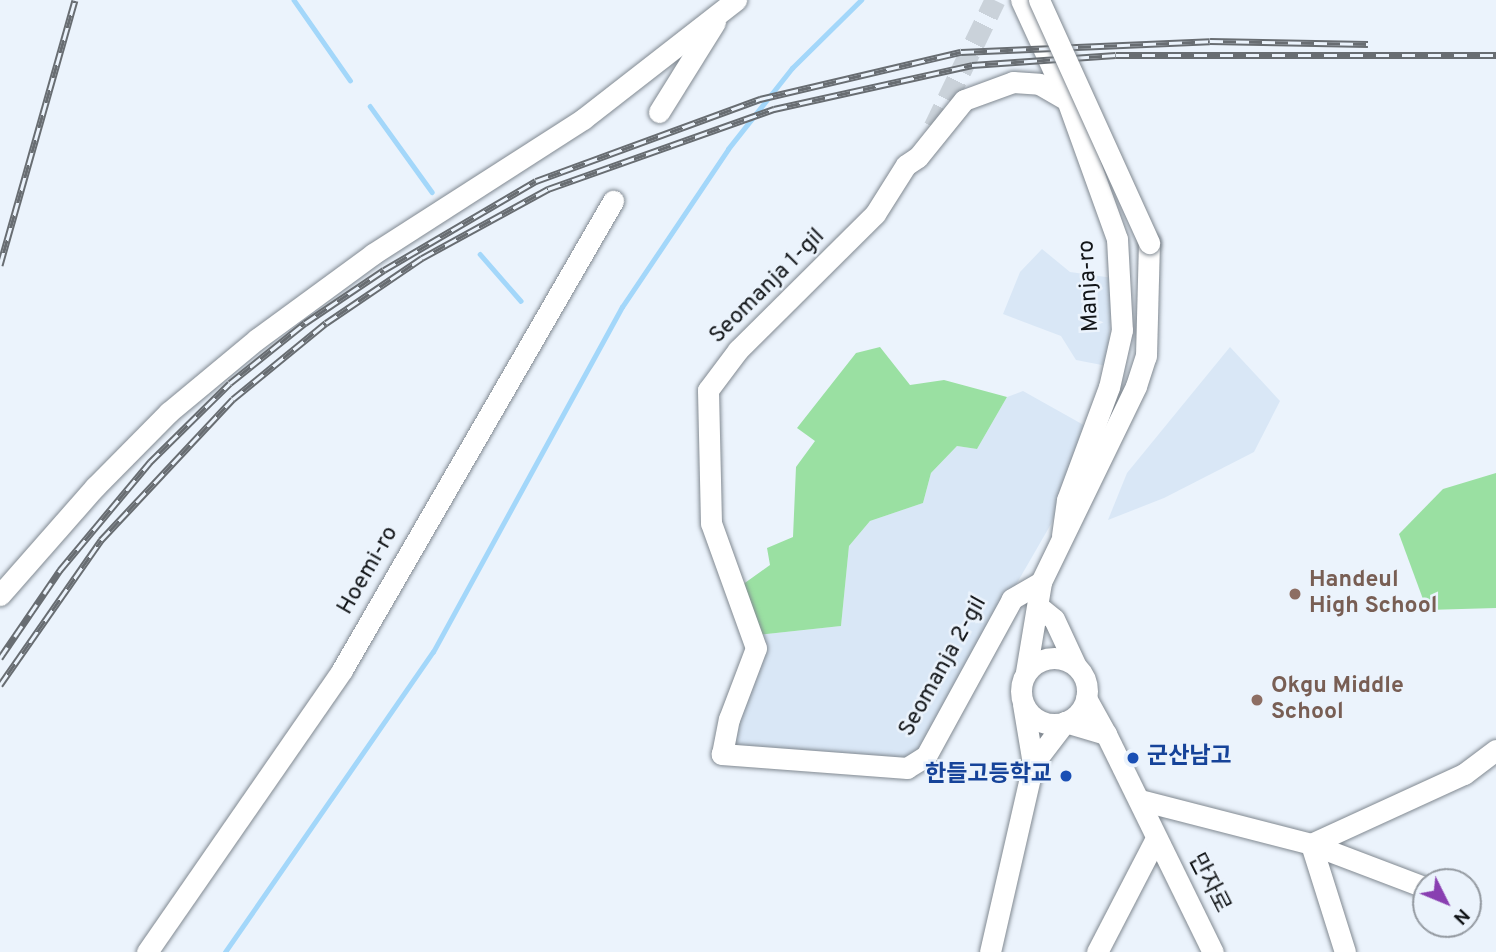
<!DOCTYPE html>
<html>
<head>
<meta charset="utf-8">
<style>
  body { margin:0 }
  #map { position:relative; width:1496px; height:952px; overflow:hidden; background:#ebf3fc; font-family:Overpass,"Noto Sans KR",sans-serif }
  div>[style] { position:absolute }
  .built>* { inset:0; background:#d9e7f6 }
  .green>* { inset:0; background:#9ae0a2 }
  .stream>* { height:4.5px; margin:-2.25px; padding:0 2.25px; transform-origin:2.25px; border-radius:2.25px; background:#a3d7fa }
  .minor-tunnel>* { height:21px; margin-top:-10.5px; transform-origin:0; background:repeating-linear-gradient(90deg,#cad2da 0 21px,transparent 0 31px) }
  .roads { filter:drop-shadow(0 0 2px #818991) drop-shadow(0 0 2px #818991) }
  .minor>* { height:21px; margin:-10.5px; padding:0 10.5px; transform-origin:10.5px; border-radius:10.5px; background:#fff }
  .minor>.ring { margin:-10.5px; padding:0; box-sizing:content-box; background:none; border:21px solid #fff; border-radius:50% }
  .rail>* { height:7px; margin-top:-3.5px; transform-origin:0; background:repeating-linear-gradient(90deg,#ebf3fc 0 13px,#686d72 0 26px); box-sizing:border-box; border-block:2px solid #686d72 }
  .bridges { filter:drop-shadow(0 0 2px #818991) drop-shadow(0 0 2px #818991) }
  .minor-bridge>* { height:21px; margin:-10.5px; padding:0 10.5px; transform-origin:10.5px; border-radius:10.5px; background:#fff }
  .dots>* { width:19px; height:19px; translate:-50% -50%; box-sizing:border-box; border:4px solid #ebf3fc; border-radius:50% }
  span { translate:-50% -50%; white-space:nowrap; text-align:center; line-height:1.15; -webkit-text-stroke:5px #ebf3fc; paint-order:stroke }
  .street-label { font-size:23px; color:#121518 }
  .education-label { font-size:23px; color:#785e54; font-weight:700 }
  .left { translate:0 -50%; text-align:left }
  .transit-label { font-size:23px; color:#164399; font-weight:700 }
  .right { translate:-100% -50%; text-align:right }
  .north { position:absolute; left:1412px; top:868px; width:70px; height:70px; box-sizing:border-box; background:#ebf3fc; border:2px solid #949aa1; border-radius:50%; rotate:133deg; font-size:19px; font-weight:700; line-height:28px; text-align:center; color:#121518 }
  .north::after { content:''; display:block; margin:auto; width:24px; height:32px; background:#893fb1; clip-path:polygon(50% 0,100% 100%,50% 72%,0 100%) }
</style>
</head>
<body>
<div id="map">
  <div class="built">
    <div style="clip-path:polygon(1042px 249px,1070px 272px,1113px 278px,1107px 366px,1076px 360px,1061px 336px,1003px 314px,1020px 272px)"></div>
    <div style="clip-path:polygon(1230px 347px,1280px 401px,1254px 452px,1164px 498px,1108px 520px,1127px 473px)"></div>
    <div style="clip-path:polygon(1023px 391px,1089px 428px,1051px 524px,922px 748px,907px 763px,722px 754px,757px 635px,841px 626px,849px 546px,870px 521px,923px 503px,931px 473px,957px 446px,977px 449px,1007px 397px)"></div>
  </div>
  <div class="green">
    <div style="clip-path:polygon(880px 347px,910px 385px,944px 380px,1007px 397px,977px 449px,957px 446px,931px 473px,923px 503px,870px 521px,849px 546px,841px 626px,757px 635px,742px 585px,770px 565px,767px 548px,793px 537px,796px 467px,815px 441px,797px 428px,856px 353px)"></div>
    <div style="clip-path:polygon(1496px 473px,1496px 608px,1427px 610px,1399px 534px,1443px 489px)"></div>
  </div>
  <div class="stream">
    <div style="left:294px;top:0;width:98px;rotate:55deg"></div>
    <div style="left:370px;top:106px;width:106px;rotate:54.2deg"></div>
    <div style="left:480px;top:254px;width:62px;rotate:48.9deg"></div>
    <div style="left:225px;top:952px;width:365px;rotate:-55.3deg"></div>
    <div style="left:433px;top:652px;width:393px;rotate:-61.3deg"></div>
    <div style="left:622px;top:307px;width:190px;rotate:-56.1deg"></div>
    <div style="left:728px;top:149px;width:103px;rotate:-51.7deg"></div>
    <div style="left:792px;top:68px;width:97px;rotate:-44.6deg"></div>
  </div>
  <div class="minor-tunnel">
    <div style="left:934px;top:127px;width:141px;rotate:-64.3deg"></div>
  </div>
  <div class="roads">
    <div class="minor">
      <div style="left:1021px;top:0;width:110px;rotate:65.3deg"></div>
      <div style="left:1067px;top:100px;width:148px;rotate:70.2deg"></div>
      <div style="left:1117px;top:239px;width:91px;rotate:86.9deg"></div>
      <div style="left:1122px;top:330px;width:58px;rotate:102.8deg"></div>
      <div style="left:1109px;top:387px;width:121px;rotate:110.4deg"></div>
      <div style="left:1067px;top:500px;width:36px;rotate:98deg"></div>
      <div style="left:659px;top:112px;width:106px;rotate:-58.1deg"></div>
      <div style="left:1041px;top:582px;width:34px;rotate:150deg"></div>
      <div style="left:1012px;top:599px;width:179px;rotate:118.7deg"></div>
      <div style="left:926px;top:756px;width:22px;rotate:148deg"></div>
      <div style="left:907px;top:768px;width:186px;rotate:-175.7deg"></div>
      <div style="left:722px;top:754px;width:36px;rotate:-79deg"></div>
      <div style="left:729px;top:719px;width:76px;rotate:-69.2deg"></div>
      <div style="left:756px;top:648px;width:133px;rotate:-109.8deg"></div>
      <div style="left:711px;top:523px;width:133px;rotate:-91.3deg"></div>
      <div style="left:708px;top:390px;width:50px;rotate:-53.1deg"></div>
      <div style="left:738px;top:350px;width:193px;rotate:-44.8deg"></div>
      <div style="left:875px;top:214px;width:58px;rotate:-57.7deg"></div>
      <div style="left:906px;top:165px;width:14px;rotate:-34deg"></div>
      <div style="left:918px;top:157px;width:73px;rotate:-51.1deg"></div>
      <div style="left:964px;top:100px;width:52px;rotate:-20.2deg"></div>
      <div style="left:1013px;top:82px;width:26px;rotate:4deg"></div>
      <div style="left:1039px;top:84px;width:32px;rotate:30deg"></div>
      <div style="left:0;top:595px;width:144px;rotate:-48.7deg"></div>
      <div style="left:95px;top:487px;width:105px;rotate:-45.4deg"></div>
      <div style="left:169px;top:412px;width:114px;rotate:-39.7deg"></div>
      <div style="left:257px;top:339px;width:144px;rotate:-36.2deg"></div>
      <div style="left:373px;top:254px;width:250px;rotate:-32.7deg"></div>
      <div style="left:583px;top:119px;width:194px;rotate:-37.9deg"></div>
      <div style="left:1039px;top:607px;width:19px;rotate:39deg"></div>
      <div style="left:1054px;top:619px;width:50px;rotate:65deg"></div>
      <div class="ring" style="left:1021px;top:658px;width:45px;height:45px"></div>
      <div style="left:1026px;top:672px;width:91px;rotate:-80.5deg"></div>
      <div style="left:1041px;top:582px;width:218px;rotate:-64.1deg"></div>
      <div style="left:1136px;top:386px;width:32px;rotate:-72deg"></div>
      <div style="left:1146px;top:356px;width:113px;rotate:-88.5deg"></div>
      <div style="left:1023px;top:704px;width:61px;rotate:80.5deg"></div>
      <div style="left:1033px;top:764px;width:53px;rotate:-52.7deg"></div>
      <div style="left:1065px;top:722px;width:43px;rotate:16.3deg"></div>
      <div style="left:1106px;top:734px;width:41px;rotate:-119.1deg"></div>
      <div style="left:1106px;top:734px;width:243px;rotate:63.9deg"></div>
      <div style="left:1140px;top:800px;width:177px;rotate:14.4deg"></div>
      <div style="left:1311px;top:844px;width:121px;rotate:20.8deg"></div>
      <div style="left:147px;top:952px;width:343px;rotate:-55.3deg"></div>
      <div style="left:342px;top:670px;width:542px;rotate:-59.98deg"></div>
      <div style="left:990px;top:952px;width:193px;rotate:-77.1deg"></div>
      <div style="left:1097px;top:952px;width:126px;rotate:-62.6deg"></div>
      <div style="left:1345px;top:952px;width:113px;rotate:-107.5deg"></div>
      <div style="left:1311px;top:844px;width:168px;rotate:-24.6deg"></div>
      <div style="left:1464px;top:774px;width:40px;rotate:-37deg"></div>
    </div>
  </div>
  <div class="rail">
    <div style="left:0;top:265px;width:275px;rotate:-74.2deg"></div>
    <div style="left:0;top:658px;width:107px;rotate:-55.7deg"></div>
    <div style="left:60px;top:570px;width:141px;rotate:-50.2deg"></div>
    <div style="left:150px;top:462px;width:112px;rotate:-44.6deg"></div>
    <div style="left:230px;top:383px;width:96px;rotate:-38.7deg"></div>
    <div style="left:305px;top:323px;width:95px;rotate:-33.9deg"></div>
    <div style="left:384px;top:270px;width:176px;rotate:-30.4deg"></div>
    <div style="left:536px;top:181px;width:239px;rotate:-20.1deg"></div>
    <div style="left:760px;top:99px;width:206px;rotate:-13.2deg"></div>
    <div style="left:961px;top:52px;width:249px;rotate:-2.5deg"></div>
    <div style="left:1210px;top:41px;width:158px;rotate:1.1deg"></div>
    <div style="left:0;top:685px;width:177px;rotate:-55.1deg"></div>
    <div style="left:101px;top:540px;width:193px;rotate:-46.9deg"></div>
    <div style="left:233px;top:399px;width:120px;rotate:-39.3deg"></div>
    <div style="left:326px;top:323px;width:116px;rotate:-34.1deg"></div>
    <div style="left:422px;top:258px;width:144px;rotate:-28.7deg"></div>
    <div style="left:548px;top:189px;width:240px;rotate:-19.5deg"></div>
    <div style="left:774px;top:109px;width:203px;rotate:-12.5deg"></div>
    <div style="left:972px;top:65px;width:144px;rotate:-4deg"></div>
    <div style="left:1116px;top:55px;width:380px"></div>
  </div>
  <div class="bridges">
    <div class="minor-bridge">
      <div style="left:1039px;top:0;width:267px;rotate:65.6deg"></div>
    </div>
  </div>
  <div class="dots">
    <div style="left:1295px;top:594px;background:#8d6e63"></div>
    <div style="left:1257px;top:700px;background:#8d6e63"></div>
    <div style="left:1133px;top:758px;background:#1a4fb4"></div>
    <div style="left:1066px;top:776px;background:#1a4fb4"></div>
  </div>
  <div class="street-label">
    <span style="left:1090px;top:286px;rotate:-93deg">Manja-ro</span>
    <span style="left:768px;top:287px;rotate:-45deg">Seomanja 1-gil</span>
    <span style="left:369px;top:571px;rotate:-60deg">Hoemi-ro</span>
    <span style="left:944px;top:667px;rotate:-61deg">Seomanja 2-gil</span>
    <span style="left:1208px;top:884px;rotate:63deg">만자로</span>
  </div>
  <div class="education-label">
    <span class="left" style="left:1309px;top:594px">Handeul<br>High School</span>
    <span class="left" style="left:1271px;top:700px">Okgu Middle<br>School</span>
  </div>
  <div class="transit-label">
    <span class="left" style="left:1147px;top:758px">군산남고</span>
    <span class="right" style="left:1052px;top:776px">한들고등학교</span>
  </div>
  <div class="north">N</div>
</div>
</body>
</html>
